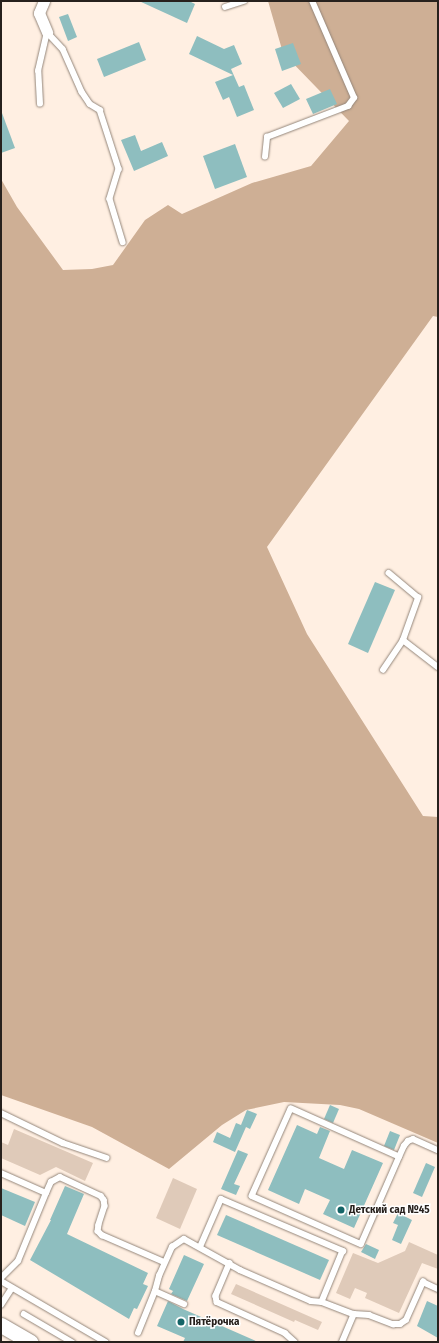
<!DOCTYPE html>
<html>
<head>
<meta charset="utf-8">
<style>
  body { margin:0 }
  #map { position:relative; width:439px; height:1343px; overflow:hidden; background:#ffefe2; font-family:"Fira Sans Condensed",sans-serif }
  div>[style] { position:absolute }
  .green>* { inset:0; background:#dfcab9 }
  .forest>* { inset:0; background:#ceaf95 }
  .building>* { inset:0; background:#8ebebf }
  .roads { filter:drop-shadow(0 0 1px #94867a) drop-shadow(0 0 1px #94867a) }
  .lane>* { height:5.5px; margin:-2.75px; padding:0 2.75px; transform-origin:2.75px; border-radius:2.75px; background:#fff }
  .street>* { height:11px; margin:-5.5px; padding:0 5.5px; transform-origin:5.5px; border-radius:5.5px; background:#fff }
  .secondary>* { height:15px; margin:-7.5px; padding:0 7.5px; transform-origin:7.5px; border-radius:7.5px; background:#fff }
  .dots>* { width:11px; height:11px; translate:-50% -50%; box-sizing:border-box; border:2px solid #fff; border-radius:50% }
  span { translate:-50% -50%; white-space:nowrap; text-align:center; line-height:1.15; -webkit-text-stroke:3px #fff; paint-order:stroke }
  .poi-label { font-size:11px; color:#27211d; font-weight:700 }
  .left { translate:0 -50%; text-align:left }
  .frame { position:absolute; inset:0; border:2px solid #27211d; pointer-events:none }
</style>
</head>
<body>
<div id="map">
  <div class="green">
    <div style="clip-path:polygon(14px 1129px,93px 1163px,85px 1181px,56px 1167px,40px 1175px,1px 1158px,1px 1142px,8px 1145px)"></div>
    <div style="clip-path:polygon(173px 1178px,197px 1189px,180px 1229px,156px 1218px)"></div>
    <div style="clip-path:polygon(409px 1242px,438px 1255px,438px 1269px,422px 1263px,399px 1313px,365px 1298px,367px 1293px,355px 1288px,350px 1299px,336px 1293px,353px 1253px,378px 1263px,405px 1251px)"></div>
    <div style="clip-path:polygon(236px 1284px,322px 1322px,318px 1330px,295px 1320px,294px 1322px,231px 1294px)"></div>
  </div>
  <div class="forest">
    <div style="clip-path:polygon(268px 1px,438px 1px,438px 317px,433px 316px,267px 547px,307px 634px,423px 816px,438px 817px,438px 1143px,359px 1109px,340px 1105px,284px 1102px,246px 1110px,222px 1125px,169px 1169px,92px 1127px,1px 1095px,1px 179px,17px 207px,63px 270px,92px 269px,113px 265px,145px 220px,168px 205px,182px 214px,252px 183px,311px 166px,349px 121px,283px 53px)"></div>
  </div>
  <div class="building">
    <div style="clip-path:polygon(139px 1px,189px 1px,195px 4px,187px 23px)"></div>
    <div style="clip-path:polygon(68px 14px,77px 37px,68px 41px,59px 17px)"></div>
    <div style="clip-path:polygon(197px 36px,224px 49px,234px 45px,242px 64px,231px 69px,239px 87px,244px 85px,254px 110px,237px 117px,229px 97px,223px 100px,215px 82px,233px 75px,189px 54px)"></div>
    <div style="clip-path:polygon(139px 42px,146px 60px,104px 77px,97px 59px)"></div>
    <div style="clip-path:polygon(293px 43px,301px 64px,282px 71px,275px 49px)"></div>
    <div style="clip-path:polygon(291px 84px,300px 99px,283px 108px,274px 93px)"></div>
    <div style="clip-path:polygon(330px 89px,337px 104px,313px 114px,306px 99px)"></div>
    <div style="clip-path:polygon(2px 113px,15px 148px,1px 153px,1px 114px)"></div>
    <div style="clip-path:polygon(135px 135px,141px 151px,162px 142px,168px 156px,134px 171px,121px 140px)"></div>
    <div style="clip-path:polygon(235px 144px,247px 177px,215px 189px,203px 156px)"></div>
    <div style="clip-path:polygon(375px 582px,395px 590px,368px 653px,348px 644px)"></div>
    <div style="clip-path:polygon(330px 1105px,339px 1109px,333px 1123px,324px 1119px)"></div>
    <div style="clip-path:polygon(247px 1110px,257px 1114px,250px 1129px,246px 1127px,235px 1152px,213px 1142px,217px 1132px,230px 1138px,236px 1123px,241px 1125px)"></div>
    <div style="clip-path:polygon(297px 1125px,317px 1134px,320px 1127px,330px 1131px,319px 1158px,344px 1169px,352px 1150px,383px 1163px,354px 1228px,323px 1214px,330px 1200px,305px 1189px,299px 1204px,268px 1190px)"></div>
    <div style="clip-path:polygon(390px 1131px,400px 1135px,394px 1150px,384px 1146px)"></div>
    <div style="clip-path:polygon(238px 1150px,248px 1154px,234px 1184px,240px 1186px,236px 1195px,221px 1189px)"></div>
    <div style="clip-path:polygon(426px 1163px,435px 1167px,422px 1197px,413px 1193px)"></div>
    <div style="clip-path:polygon(65px 1186px,84px 1194px,67px 1234px,148px 1273px,143px 1284px,148px 1286px,137px 1309px,134px 1308px,129px 1319px,30px 1260px,51px 1220px,50px 1220px)"></div>
    <div style="clip-path:polygon(1px 1188px,35px 1202px,25px 1226px,1px 1215px)"></div>
    <div style="clip-path:polygon(398px 1213px,412px 1220px,401px 1244px,392px 1240px,398px 1225px,393px 1223px)"></div>
    <div style="clip-path:polygon(226px 1215px,329px 1260px,320px 1280px,217px 1235px)"></div>
    <div style="clip-path:polygon(366px 1244px,379px 1250px,375px 1259px,361px 1252px)"></div>
    <div style="clip-path:polygon(184px 1255px,204px 1264px,187px 1301px,171px 1294px,173px 1291px,169px 1289px)"></div>
    <div style="clip-path:polygon(168px 1301px,183px 1309px,258px 1342px,183px 1342px,185px 1338px,157px 1326px)"></div>
    <div style="clip-path:polygon(427px 1301px,438px 1306px,438px 1338px,417px 1326px)"></div>
  </div>
  <div class="roads">
    <div class="lane">
      <div style="left:225px;top:7px;width:20px;rotate:-18deg"></div>
      <div style="left:47px;top:32px;width:23px;rotate:47deg"></div>
      <div style="left:63px;top:49px;width:47px;rotate:66.2deg"></div>
      <div style="left:82px;top:92px;width:14px;rotate:56deg"></div>
      <div style="left:90px;top:104px;width:12px;rotate:31deg"></div>
      <div style="left:100px;top:110px;width:62px;rotate:72.1deg"></div>
      <div style="left:119px;top:169px;width:31px;rotate:107deg"></div>
      <div style="left:110px;top:199px;width:45px;rotate:73.2deg"></div>
      <div style="left:40px;top:104px;width:33px;rotate:-93deg"></div>
      <div style="left:38px;top:71px;width:40px;rotate:-77deg"></div>
      <div style="left:265px;top:157px;width:20px;rotate:-84deg"></div>
      <div style="left:267px;top:137px;width:87px;rotate:-20.9deg"></div>
      <div style="left:348px;top:106px;width:10px;rotate:-53deg"></div>
      <div style="left:354px;top:98px;width:106px;rotate:-113.4deg"></div>
      <div style="left:403px;top:640px;width:44px;rotate:37.6deg"></div>
      <div style="left:383px;top:670px;width:36px;rotate:-56deg"></div>
      <div style="left:403px;top:640px;width:45px;rotate:-70.3deg"></div>
      <div style="left:418px;top:598px;width:38px;rotate:-140deg"></div>
      <div style="left:1px;top:1113px;width:69px;rotate:25.8deg"></div>
      <div style="left:63px;top:1143px;width:46px;rotate:18.8deg"></div>
      <div style="left:399px;top:1157px;width:118px;rotate:-156deg"></div>
      <div style="left:291px;top:1109px;width:95px;rotate:114.1deg"></div>
      <div style="left:252px;top:1196px;width:119px;rotate:23.8deg"></div>
      <div style="left:361px;top:1244px;width:95px;rotate:-66.4deg"></div>
      <div style="left:399px;top:1157px;width:12px;rotate:-66deg"></div>
      <div style="left:404px;top:1146px;width:6px;rotate:-51deg"></div>
      <div style="left:408px;top:1141px;width:5px;rotate:-22deg"></div>
      <div style="left:413px;top:1139px;width:27px;rotate:24deg"></div>
      <div style="left:1px;top:1173px;width:49px;rotate:24deg"></div>
      <div style="left:46px;top:1193px;width:12px;rotate:-66deg"></div>
      <div style="left:51px;top:1182px;width:10px;rotate:-29deg"></div>
      <div style="left:60px;top:1177px;width:45px;rotate:24.9deg"></div>
      <div style="left:101px;top:1196px;width:5px;rotate:53deg"></div>
      <div style="left:104px;top:1200px;width:6px;rotate:81deg"></div>
      <div style="left:105px;top:1206px;width:20px;rotate:108deg"></div>
      <div style="left:99px;top:1225px;width:6px;rotate:99deg"></div>
      <div style="left:98px;top:1231px;width:6px;rotate:45deg"></div>
      <div style="left:102px;top:1235px;width:68px;rotate:23.5deg"></div>
      <div style="left:200px;top:1247px;width:52px;rotate:-66.4deg"></div>
      <div style="left:221px;top:1199px;width:133px;rotate:23.1deg"></div>
      <div style="left:343px;top:1251px;width:55px;rotate:112.4deg"></div>
      <div style="left:230px;top:1263px;width:36px;rotate:113deg"></div>
      <div style="left:216px;top:1296px;width:6px;rotate:81deg"></div>
      <div style="left:217px;top:1302px;width:75px;rotate:24.5deg"></div>
      <div style="left:285px;top:1333px;width:13px;rotate:42deg"></div>
      <div style="left:1px;top:1278px;width:24px;rotate:-45deg"></div>
      <div style="left:18px;top:1261px;width:74px;rotate:-67.6deg"></div>
      <div style="left:1px;top:1281px;width:121px;rotate:30.2deg"></div>
      <div style="left:155px;top:1291px;width:32px;rotate:24deg"></div>
      <div style="left:1px;top:1305px;width:20px;rotate:-57deg"></div>
      <div style="left:24px;top:1314px;width:56px;rotate:30.3deg"></div>
      <div style="left:138px;top:1333px;width:45px;rotate:-68deg"></div>
      <div style="left:155px;top:1291px;width:16px;rotate:-75deg"></div>
      <div style="left:159px;top:1276px;width:32px;rotate:-66deg"></div>
      <div style="left:172px;top:1247px;width:14px;rotate:-34deg"></div>
      <div style="left:184px;top:1239px;width:64px;rotate:29deg"></div>
      <div style="left:240px;top:1270px;width:77px;rotate:23.6deg"></div>
      <div style="left:311px;top:1301px;width:11px;rotate:5deg"></div>
      <div style="left:322px;top:1302px;width:34px;rotate:21deg"></div>
      <div style="left:354px;top:1314px;width:15px;rotate:4deg"></div>
      <div style="left:369px;top:1315px;width:26px;rotate:21deg"></div>
      <div style="left:393px;top:1324px;width:7px"></div>
      <div style="left:400px;top:1324px;width:7px;rotate:-34deg"></div>
      <div style="left:406px;top:1320px;width:42px;rotate:-65.9deg"></div>
      <div style="left:423px;top:1282px;width:17px;rotate:25deg"></div>
      <div style="left:342px;top:1342px;width:30px;rotate:-67deg"></div>
    </div>
    <div class="street">
      <div style="left:44px;top:1px;width:13px;rotate:113deg"></div>
      <div style="left:39px;top:13px;width:21px;rotate:67deg"></div>
    </div>
    <div class="secondary">
      <div style="left:1px;top:1325px;width:34px;rotate:30deg"></div>
    </div>
  </div>
  <div class="dots">
    <div style="left:341px;top:1210px;background:#146467"></div>
    <div style="left:181px;top:1322px;background:#146467"></div>
  </div>
  <div class="poi-label">
    <span class="left" style="left:349px;top:1210px">Детский сад №45</span>
    <span class="left" style="left:189px;top:1322px">Пятёрочка</span>
  </div>
  <div class="frame"></div>
</div>
</body>
</html>
